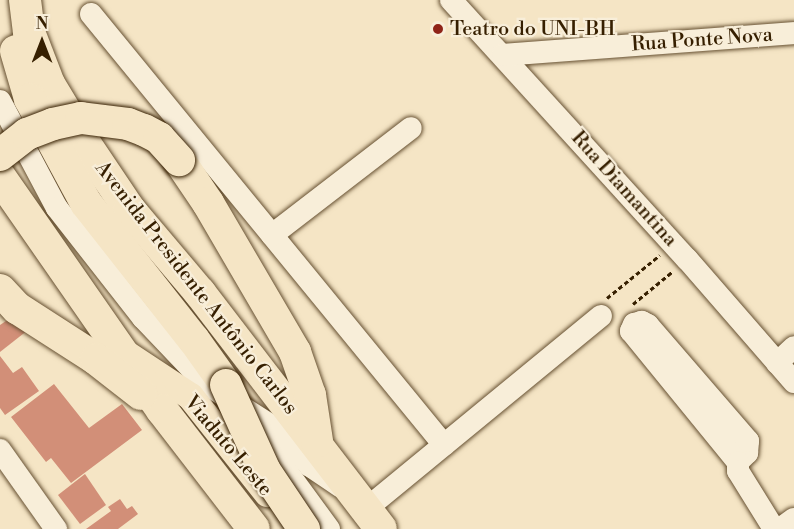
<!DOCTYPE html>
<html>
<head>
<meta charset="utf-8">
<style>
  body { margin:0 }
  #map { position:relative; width:794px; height:529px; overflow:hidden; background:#f5e5c5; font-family:"Libre Bodoni",serif }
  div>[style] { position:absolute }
  .building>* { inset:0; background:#d28f78 }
  .path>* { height:3px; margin-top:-1.5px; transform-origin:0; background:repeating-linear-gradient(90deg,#361f00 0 4.5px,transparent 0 7.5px) }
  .roads { filter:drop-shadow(0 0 2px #665031) drop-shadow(0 0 2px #665031) }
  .minor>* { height:22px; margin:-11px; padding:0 11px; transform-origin:11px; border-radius:11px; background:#f8eed9 }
  .major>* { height:27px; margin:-13.5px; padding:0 13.5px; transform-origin:13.5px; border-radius:13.5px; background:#f5e5c5 }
  .highway>* { height:32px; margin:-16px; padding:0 16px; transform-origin:16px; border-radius:16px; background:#f5e5c5 }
  .bridges { filter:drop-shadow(0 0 2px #361f00) drop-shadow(0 0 2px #361f00) }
  .highway-bridge>* { height:32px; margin:-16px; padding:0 16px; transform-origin:16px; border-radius:16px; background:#f5e5c5 }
  .dots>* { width:16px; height:16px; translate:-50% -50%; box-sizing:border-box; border:3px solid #f8eed9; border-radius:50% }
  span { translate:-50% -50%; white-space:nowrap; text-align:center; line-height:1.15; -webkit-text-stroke:4.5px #f8eed9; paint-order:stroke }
  .poi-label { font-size:20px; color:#361f00 }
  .left { translate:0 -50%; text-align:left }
  .street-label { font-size:20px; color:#361f00 }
  .north { position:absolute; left:12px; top:12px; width:60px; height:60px; -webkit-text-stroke:4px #f8eed9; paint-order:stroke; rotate:0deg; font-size:16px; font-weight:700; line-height:24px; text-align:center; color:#361f00 }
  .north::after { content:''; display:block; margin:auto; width:21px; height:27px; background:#361f00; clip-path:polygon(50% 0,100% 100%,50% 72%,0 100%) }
</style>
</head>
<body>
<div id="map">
  <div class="building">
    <div style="clip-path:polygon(9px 319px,28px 330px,0 352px,0 325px)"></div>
    <div style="clip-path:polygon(0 356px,13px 373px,22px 367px,39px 391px,5px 415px,0 408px)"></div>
    <div style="clip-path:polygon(54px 384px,89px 428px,122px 404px,142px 430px,71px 483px,51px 458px,46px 462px,11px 417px)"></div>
    <div style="clip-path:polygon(85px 474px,106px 505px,80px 524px,58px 495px)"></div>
    <div style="clip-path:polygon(120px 499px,127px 509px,132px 506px,138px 514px,118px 529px,86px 529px,111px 511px,108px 507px)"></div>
  </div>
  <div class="path">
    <div style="left:607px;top:298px;width:68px;rotate:-39.1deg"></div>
    <div style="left:633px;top:304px;width:50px;rotate:-39.4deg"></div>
  </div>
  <div class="roads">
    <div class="minor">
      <div style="left:451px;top:0;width:350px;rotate:47.7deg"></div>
      <div style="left:687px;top:259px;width:163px;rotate:49deg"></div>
      <div style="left:91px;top:14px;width:557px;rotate:50.68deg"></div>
      <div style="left:503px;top:55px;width:292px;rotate:-4.3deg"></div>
      <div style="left:0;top:101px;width:121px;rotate:62deg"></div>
      <div style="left:57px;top:208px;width:140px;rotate:52deg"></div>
      <div style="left:143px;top:318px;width:91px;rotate:46.3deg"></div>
      <div style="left:206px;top:384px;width:85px;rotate:32.6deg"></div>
      <div style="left:278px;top:430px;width:48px;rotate:48.4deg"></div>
      <div style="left:310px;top:466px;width:37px;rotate:34deg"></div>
      <div style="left:272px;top:235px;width:175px;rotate:-37.6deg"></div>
      <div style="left:777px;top:363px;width:23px;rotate:-43deg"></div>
      <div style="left:257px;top:440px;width:32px;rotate:44deg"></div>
      <div style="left:280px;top:462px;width:83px;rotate:53.8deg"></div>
      <div style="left:0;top:450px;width:97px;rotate:54.7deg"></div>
      <div style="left:738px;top:462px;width:13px;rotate:-45deg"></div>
      <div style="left:747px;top:453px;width:12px;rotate:-85deg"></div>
      <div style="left:748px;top:441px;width:153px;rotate:-130.8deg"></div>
      <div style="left:648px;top:325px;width:7px;rotate:-153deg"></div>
      <div style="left:642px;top:322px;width:8px;rotate:166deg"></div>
      <div style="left:634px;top:324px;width:8px;rotate:113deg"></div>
      <div style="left:631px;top:331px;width:169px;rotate:50.8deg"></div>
      <div style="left:738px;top:462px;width:9px;rotate:90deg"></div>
      <div style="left:738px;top:471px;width:68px;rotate:58.2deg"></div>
      <div style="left:366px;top:509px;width:304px;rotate:-39.4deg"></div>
      <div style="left:780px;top:529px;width:17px;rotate:-36deg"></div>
    </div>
    <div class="major">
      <div style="left:125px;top:353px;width:78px;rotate:33.5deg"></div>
      <div style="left:190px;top:396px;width:124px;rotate:51.6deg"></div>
    </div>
    <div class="highway">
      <div style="left:25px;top:0;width:32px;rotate:83deg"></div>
      <div style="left:29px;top:32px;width:56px;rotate:69deg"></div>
      <div style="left:49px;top:84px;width:68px;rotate:58.9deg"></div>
      <div style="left:84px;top:142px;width:81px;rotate:56.1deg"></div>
      <div style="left:129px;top:209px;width:110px;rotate:49.8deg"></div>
      <div style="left:200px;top:293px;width:297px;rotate:52.5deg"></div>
      <div style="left:16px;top:51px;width:50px;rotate:73.7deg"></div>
      <div style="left:30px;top:99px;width:118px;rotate:61.7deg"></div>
      <div style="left:86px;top:203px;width:174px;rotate:51.8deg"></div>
      <div style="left:194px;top:340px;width:55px;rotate:54.6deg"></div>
      <div style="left:179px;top:160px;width:52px;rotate:56deg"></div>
      <div style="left:208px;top:203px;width:173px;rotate:59.7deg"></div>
      <div style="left:295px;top:352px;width:46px;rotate:70.8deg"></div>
      <div style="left:310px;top:395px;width:47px;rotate:81.3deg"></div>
      <div style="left:0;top:177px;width:284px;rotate:55.2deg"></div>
      <div style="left:162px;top:410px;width:150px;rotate:52.3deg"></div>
      <div style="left:0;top:290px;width:25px;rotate:47deg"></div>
      <div style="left:17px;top:308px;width:94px;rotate:32.8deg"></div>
      <div style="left:96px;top:359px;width:57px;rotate:37.9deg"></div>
    </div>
  </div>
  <div class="bridges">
    <div class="highway-bridge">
      <div style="left:0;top:155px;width:34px;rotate:-38deg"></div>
      <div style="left:27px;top:134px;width:28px;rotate:-21deg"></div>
      <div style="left:53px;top:124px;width:29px;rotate:-12deg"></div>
      <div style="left:81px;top:118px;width:47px;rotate:7.3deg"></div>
      <div style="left:128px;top:124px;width:17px;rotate:21deg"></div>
      <div style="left:144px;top:130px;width:17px;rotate:28deg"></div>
      <div style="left:159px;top:138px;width:30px;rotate:48deg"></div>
      <div style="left:226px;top:385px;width:94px;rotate:65.6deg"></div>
      <div style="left:265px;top:471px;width:70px;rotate:56.1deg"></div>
    </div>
  </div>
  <div class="dots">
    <div style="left:438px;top:29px;background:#8f2418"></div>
  </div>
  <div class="poi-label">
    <span class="left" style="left:450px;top:29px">Teatro do UNI-BH</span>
  </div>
  <div class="street-label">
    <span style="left:702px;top:40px;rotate:-4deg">Rua Ponte Nova</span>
    <span style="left:624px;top:189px;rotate:48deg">Rua Diamantina</span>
    <span style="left:196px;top:288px;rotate:52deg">Avenida Presidente Antônio Carlos</span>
    <span style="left:228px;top:446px;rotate:50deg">Viaduto Leste</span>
  </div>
  <div class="north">N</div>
</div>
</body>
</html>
